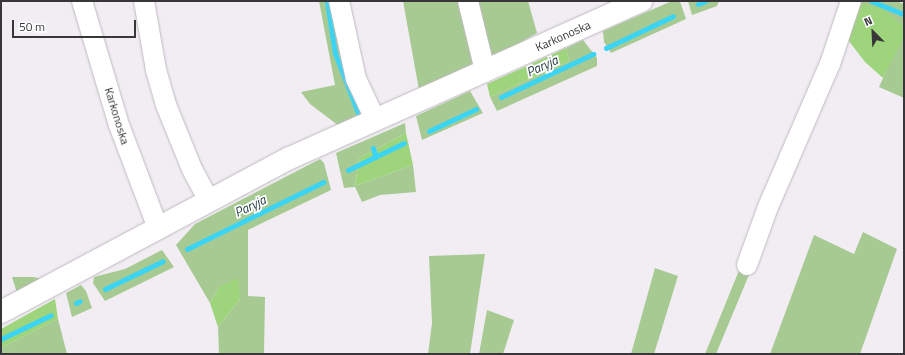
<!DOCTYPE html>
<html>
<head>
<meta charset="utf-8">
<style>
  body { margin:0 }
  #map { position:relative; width:905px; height:355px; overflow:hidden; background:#f1edf3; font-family:"Titillium Web",sans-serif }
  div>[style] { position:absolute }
  .green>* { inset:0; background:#a7ca93 }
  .forest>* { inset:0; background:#9ed47c }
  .stream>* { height:5px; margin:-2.5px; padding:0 2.5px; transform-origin:2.5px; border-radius:2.5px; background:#3bd4f4 }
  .roads { filter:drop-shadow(0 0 1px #bebabf) drop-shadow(0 0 1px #bebabf) }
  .minor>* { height:20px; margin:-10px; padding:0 10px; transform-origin:10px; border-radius:10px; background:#fff }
  .tertiary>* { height:22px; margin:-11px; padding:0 11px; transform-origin:11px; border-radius:11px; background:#fff }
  span { translate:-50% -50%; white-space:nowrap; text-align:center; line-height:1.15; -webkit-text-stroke:3.5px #fff; paint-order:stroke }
  .street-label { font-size:12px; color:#383639 }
  .water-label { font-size:13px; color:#1f383e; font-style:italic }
  .frame { position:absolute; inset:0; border:2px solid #383639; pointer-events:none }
  .north { position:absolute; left:853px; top:12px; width:40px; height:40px; -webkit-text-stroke:3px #fff; paint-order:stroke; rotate:336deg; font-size:11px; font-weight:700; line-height:16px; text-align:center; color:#383639 }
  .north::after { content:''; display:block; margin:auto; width:14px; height:18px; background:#383639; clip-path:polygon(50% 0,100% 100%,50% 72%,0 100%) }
  .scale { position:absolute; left:12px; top:20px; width:124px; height:18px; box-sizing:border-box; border:2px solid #383639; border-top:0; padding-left:5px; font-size:12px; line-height:14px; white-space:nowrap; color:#383639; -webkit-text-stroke:3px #fff; paint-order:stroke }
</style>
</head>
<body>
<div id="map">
  <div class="green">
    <div style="clip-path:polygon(319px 1px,335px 1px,365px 115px,339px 126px,310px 104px,301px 92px,335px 85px)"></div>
    <div style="clip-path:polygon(403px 1px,463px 1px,476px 64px,419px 90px)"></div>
    <div style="clip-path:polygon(474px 1px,528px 1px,537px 33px,495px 57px,485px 54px)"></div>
    <div style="clip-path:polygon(672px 1px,679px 1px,681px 4px,686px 19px,611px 53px,604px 42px,603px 31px)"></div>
    <div style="clip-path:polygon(688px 1px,719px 1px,717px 6px,692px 15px)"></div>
    <div style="clip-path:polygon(896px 1px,904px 4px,904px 27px,856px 2px)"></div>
    <div style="clip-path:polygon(902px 36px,904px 37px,904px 98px,879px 87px)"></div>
    <div style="clip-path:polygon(583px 40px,597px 58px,597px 66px,497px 111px,490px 97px,569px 61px,566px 48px)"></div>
    <div style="clip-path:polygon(470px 91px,483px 113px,422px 140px,416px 116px)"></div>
    <div style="clip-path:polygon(405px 123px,406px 133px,359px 158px,355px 186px,413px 165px,416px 192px,380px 195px,362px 202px,355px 187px,344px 188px,336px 153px)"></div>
    <div style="clip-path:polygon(320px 159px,324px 163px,331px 190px,248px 230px,248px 296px,265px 297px,264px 354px,219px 354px,218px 327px,240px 299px,219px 287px,210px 303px,176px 245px,195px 224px)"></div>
    <div style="clip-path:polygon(863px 232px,897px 249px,860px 354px,770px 354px,814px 235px,854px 254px)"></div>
    <div style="clip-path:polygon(162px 250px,174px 267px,105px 301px,93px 283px,94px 277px,125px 269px)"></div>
    <div style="clip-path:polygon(485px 254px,470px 354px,428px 354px,432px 323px,429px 256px)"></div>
    <div style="clip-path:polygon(655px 268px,678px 276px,654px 354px,631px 354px)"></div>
    <div style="clip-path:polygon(740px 268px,751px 270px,716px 354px,705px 354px)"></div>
    <div style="clip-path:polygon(12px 277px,33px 277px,48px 280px,17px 293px)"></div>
    <div style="clip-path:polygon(81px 285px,86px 291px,92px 308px,72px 317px,66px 293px)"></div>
    <div style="clip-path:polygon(487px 310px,514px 320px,503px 354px,479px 354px)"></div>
    <div style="clip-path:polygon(58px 319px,67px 354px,1px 354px,1px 348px)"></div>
  </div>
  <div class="forest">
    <div style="clip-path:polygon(856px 2px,883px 9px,904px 27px,904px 37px,883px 78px,865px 62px,845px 36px)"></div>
    <div style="clip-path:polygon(566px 48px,569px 61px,490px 97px,487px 84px)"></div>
    <div style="clip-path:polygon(406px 133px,413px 165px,355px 186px,359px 158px)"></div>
    <div style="clip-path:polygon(238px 278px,240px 299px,218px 327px,210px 303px,219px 287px)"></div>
    <div style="clip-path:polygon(55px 299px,58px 319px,1px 348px,1px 329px)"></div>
  </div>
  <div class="stream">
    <div style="left:327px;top:1px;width:53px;rotate:81.3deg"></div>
    <div style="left:335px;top:53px;width:64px;rotate:69deg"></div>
    <div style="left:871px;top:1px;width:35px;rotate:22deg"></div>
    <div style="left:698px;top:4px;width:8px;rotate:-23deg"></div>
    <div style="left:606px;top:48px;width:74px;rotate:-25.5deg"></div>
    <div style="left:501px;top:97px;width:102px;rotate:-25.1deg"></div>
    <div style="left:429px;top:131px;width:52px;rotate:-25.1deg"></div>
    <div style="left:373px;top:148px;width:9px;rotate:72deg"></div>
    <div style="left:348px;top:170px;width:62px;rotate:-25.7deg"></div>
    <div style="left:187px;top:249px;width:152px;rotate:-26.2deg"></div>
    <div style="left:105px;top:289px;width:64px;rotate:-25.8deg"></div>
    <div style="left:76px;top:303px;width:4px;rotate:-27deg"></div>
    <div style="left:1px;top:339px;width:55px;rotate:-25.6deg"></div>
  </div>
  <div class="roads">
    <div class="minor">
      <div style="left:82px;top:1px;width:129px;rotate:73.4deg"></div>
      <div style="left:119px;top:125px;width:110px;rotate:69.3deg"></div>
      <div style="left:144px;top:1px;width:70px;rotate:80.1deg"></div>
      <div style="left:156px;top:70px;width:36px;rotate:74deg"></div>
      <div style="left:166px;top:105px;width:69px;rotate:67.9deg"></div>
      <div style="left:192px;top:169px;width:36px;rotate:62deg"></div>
      <div style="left:339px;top:1px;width:80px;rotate:77.7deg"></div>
      <div style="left:356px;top:79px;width:44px;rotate:64.6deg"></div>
      <div style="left:468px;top:1px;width:72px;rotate:76.3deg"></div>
      <div style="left:747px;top:265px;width:62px;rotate:-70.1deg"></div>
      <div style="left:768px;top:207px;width:156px;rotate:-66.6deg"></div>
      <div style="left:830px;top:64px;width:66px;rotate:-71.6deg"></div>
    </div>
    <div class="tertiary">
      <div style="left:1px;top:312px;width:327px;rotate:-28.1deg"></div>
      <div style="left:290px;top:158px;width:385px;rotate:-24.1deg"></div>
    </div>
  </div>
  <div class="street-label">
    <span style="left:563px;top:36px;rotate:-24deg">Karkonoska</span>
    <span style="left:117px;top:116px;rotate:73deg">Karkonoska</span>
  </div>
  <div class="water-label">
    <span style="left:542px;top:66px;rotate:-25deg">Paryja</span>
    <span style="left:250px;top:206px;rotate:-26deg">Paryja</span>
  </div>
  <div class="frame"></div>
  <div class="north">N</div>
  <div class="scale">50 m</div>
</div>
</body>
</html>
